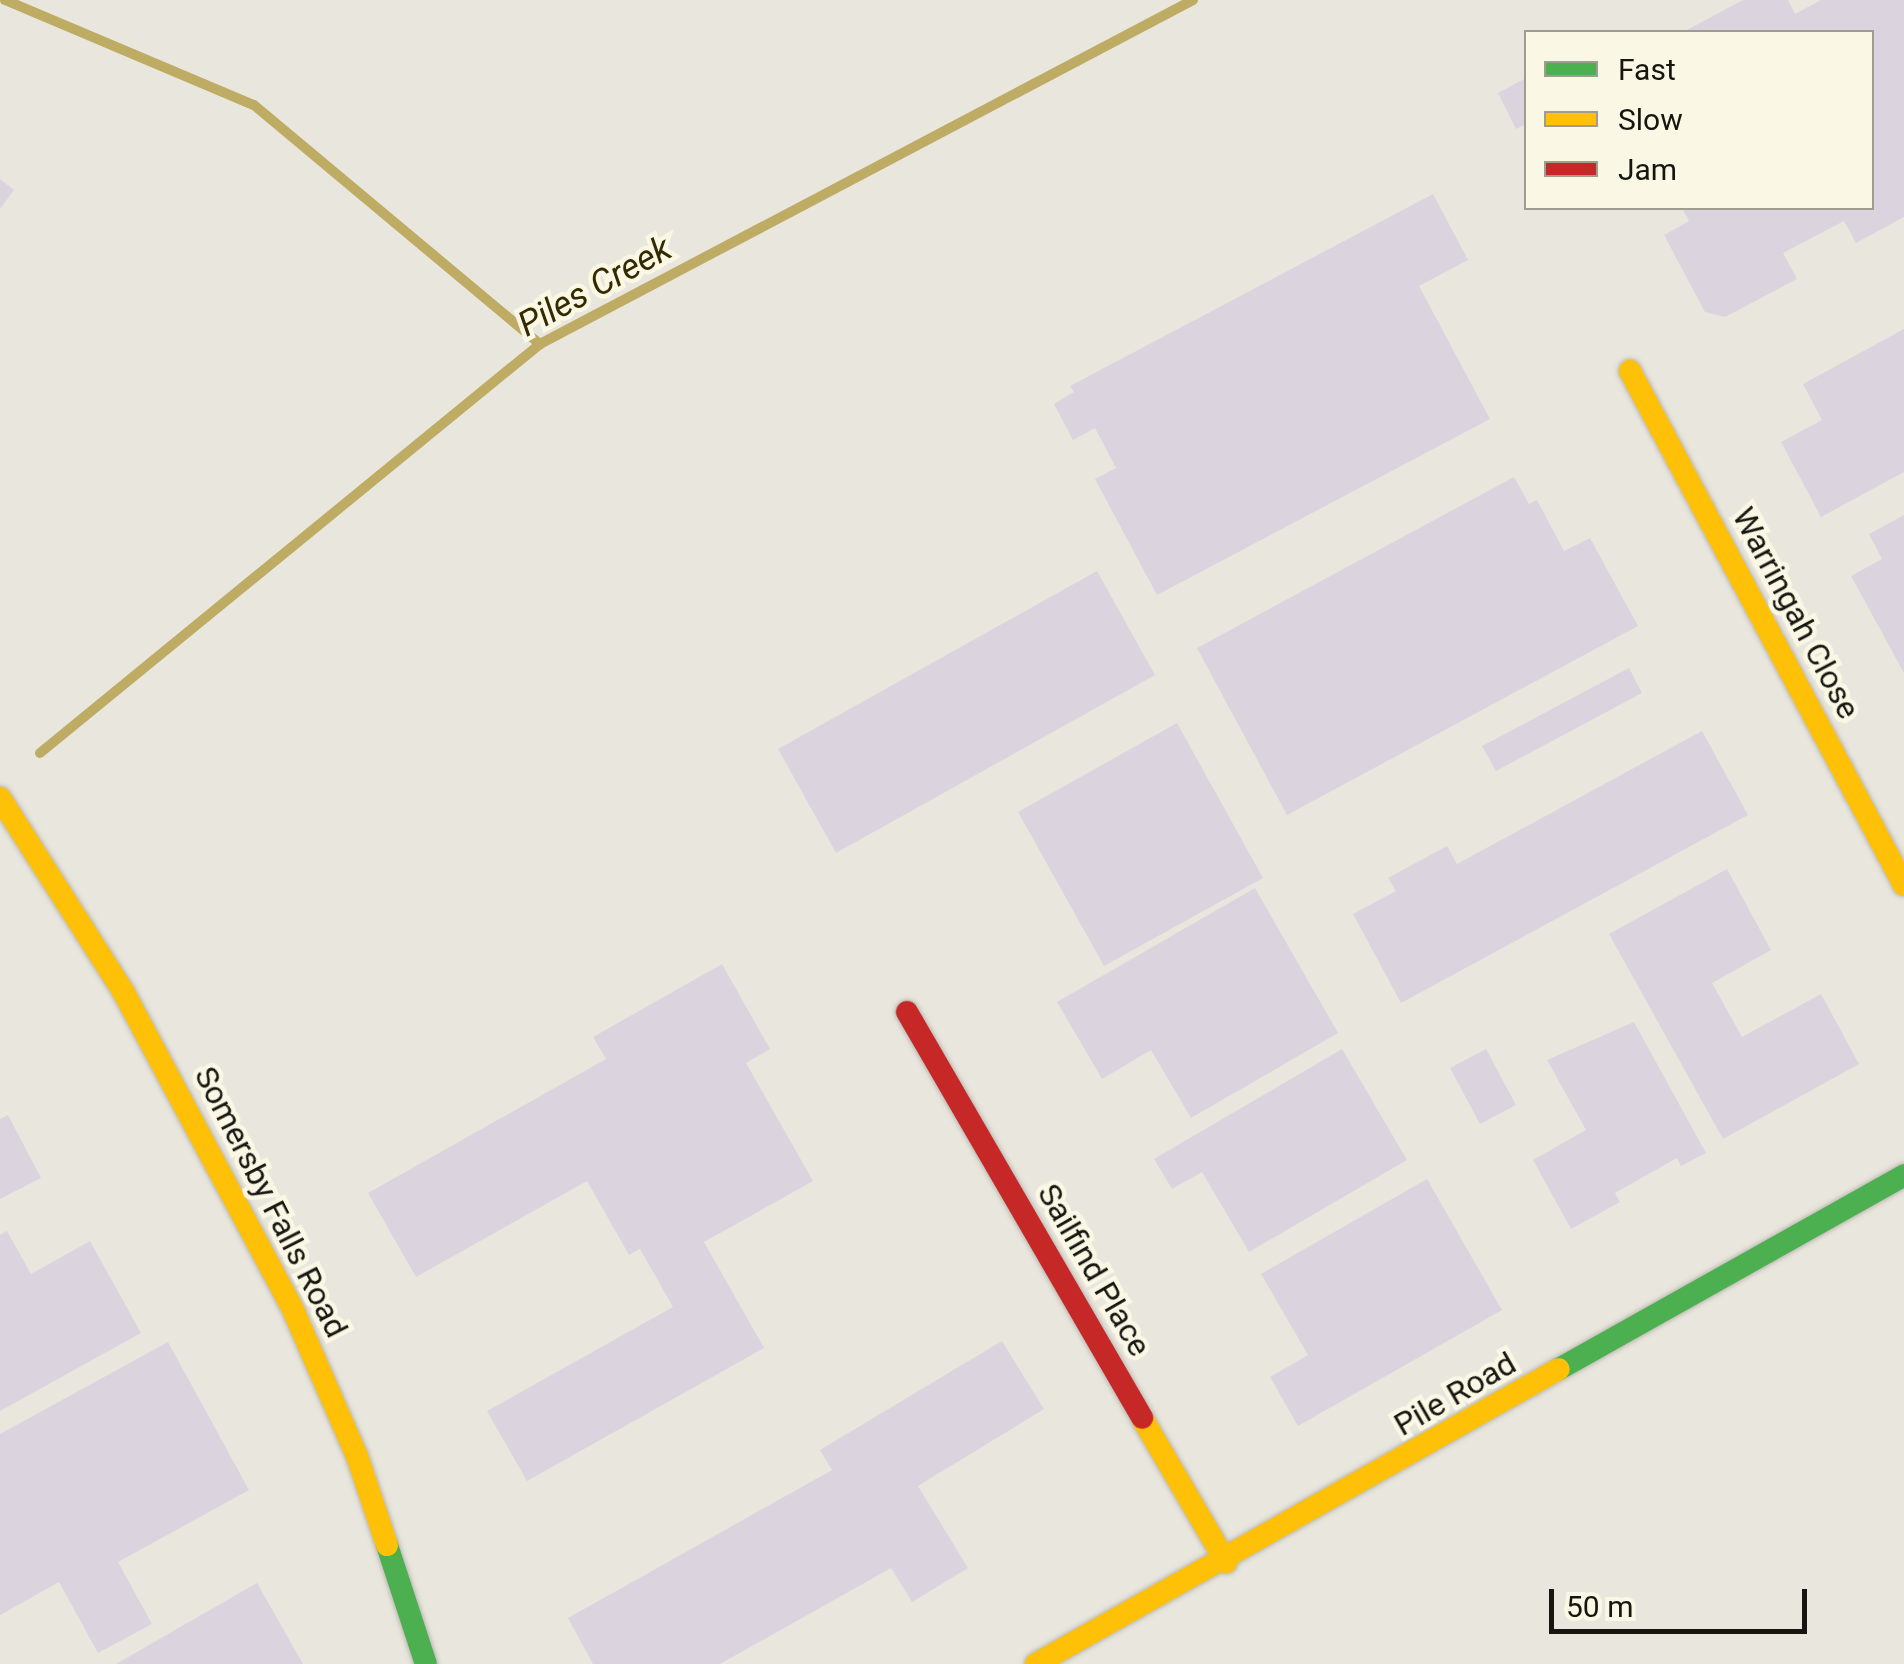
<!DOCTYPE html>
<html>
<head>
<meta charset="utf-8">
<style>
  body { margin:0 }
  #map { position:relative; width:1904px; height:1664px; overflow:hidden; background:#e9e6dd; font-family:Roboto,sans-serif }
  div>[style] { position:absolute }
  .stream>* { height:10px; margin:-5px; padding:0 5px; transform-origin:5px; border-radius:5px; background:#beac65 }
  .building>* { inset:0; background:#dbd4df }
  .roads { filter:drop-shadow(0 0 2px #bbb9b2) drop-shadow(0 0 2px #bbb9b2) }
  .fast>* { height:22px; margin:-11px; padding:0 11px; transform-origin:11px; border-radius:11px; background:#4caf50 }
  .slow>* { height:22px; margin:-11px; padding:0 11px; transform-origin:11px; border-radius:11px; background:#ffc107 }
  .jam>* { height:22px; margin:-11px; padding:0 11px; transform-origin:11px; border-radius:11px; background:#c62828 }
  span { translate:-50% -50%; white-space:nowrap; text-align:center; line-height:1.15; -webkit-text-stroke:9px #fbf7e5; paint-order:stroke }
  .street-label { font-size:32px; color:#16150f }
  .water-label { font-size:35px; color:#342a00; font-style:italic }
  .legend { position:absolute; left:1524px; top:30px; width:350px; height:180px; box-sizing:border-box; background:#fbf7e5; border:2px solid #9f9d8f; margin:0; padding:12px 18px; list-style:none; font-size:30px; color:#16150f }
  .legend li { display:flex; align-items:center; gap:20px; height:50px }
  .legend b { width:50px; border:2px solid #9f9d8f }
  .scale { position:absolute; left:1549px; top:1589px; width:258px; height:45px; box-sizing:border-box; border:5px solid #16150f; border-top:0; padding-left:12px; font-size:30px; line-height:35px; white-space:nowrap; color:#16150f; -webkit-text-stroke:8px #fbf7e5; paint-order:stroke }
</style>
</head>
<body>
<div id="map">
  <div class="stream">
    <div style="left:5px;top:0;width:270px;rotate:22.9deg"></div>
    <div style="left:254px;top:105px;width:373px;rotate:39.9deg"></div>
    <div style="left:40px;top:753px;width:646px;rotate:-39.28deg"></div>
    <div style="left:540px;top:344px;width:738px;rotate:-27.78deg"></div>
  </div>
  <div class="building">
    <div style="clip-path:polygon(1743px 0,1788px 0,1795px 14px,1821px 0,1904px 0,1904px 217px,1856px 243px,1844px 221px,1783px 253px,1797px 279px,1725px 317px,1705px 312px,1664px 235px,1689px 221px,1682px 208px,1872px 208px,1872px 32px,1683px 32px)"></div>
    <div style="clip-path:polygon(1526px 78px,1526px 124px,1516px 129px,1498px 93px)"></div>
    <div style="clip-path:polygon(0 179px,14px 190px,0 209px)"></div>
    <div style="clip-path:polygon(1433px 194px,1468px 260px,1419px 286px,1490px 419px,1157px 595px,1095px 479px,1116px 468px,1095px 428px,1073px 440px,1054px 404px,1074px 392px,1070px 386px)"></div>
    <div style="clip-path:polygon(1904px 329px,1904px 472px,1821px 517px,1781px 442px,1822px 420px,1803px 384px)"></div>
    <div style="clip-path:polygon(1514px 477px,1529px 504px,1537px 500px,1564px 551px,1590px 538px,1638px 626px,1287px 815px,1197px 648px)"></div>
    <div style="clip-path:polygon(1904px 515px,1904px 673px,1851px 576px,1882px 559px,1869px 534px)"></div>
    <div style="clip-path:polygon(1097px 571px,1155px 675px,836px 853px,778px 749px)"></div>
    <div style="clip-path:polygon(1629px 668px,1642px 693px,1496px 771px,1482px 746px)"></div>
    <div style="clip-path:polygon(1177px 723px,1263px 878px,1104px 966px,1018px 812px)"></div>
    <div style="clip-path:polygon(1702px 731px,1748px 815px,1401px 1003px,1353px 914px,1396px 891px,1388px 878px,1447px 846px,1457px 864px)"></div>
    <div style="clip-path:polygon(1727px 869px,1771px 950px,1712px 983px,1742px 1037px,1821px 994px,1859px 1064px,1723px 1139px,1609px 934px)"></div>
    <div style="clip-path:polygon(1255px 888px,1338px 1033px,1191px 1118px,1151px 1050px,1102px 1079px,1057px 1002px)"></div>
    <div style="clip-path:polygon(722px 964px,770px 1049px,746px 1063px,813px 1181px,704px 1242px,764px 1348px,527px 1481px,487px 1411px,673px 1307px,640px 1249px,629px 1255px,587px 1181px,416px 1277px,368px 1193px,606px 1059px,593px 1037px)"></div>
    <div style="clip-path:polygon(1634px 1022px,1706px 1153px,1681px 1166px,1677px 1158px,1615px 1193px,1620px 1202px,1571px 1229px,1533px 1160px,1586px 1130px,1547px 1060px)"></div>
    <div style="clip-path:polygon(1342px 1049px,1407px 1160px,1249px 1252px,1202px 1172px,1172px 1189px,1154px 1159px)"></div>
    <div style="clip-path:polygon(1486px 1049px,1516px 1105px,1480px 1124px,1450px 1068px)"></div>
    <div style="clip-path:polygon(8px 1115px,41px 1178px,0 1199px,0 1119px)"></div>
    <div style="clip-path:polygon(1427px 1179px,1502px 1310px,1298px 1426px,1270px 1377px,1308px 1355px,1261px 1274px)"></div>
    <div style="clip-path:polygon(7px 1231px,31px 1274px,90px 1241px,141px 1333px,0 1411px,0 1235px)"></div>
    <div style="clip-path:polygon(1002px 1341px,1044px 1409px,918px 1486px,968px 1568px,912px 1602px,891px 1568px,720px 1664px,593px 1664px,568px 1618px,832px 1470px,820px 1450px)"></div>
    <div style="clip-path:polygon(168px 1342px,249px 1490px,118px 1562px,152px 1624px,98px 1653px,59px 1582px,0 1615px,0 1434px)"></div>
    <div style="clip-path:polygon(257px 1583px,303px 1664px,116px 1664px)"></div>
  </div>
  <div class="roads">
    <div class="fast">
      <div style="left:1559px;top:1369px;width:396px;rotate:-29.3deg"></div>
      <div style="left:387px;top:1545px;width:125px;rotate:71.9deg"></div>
    </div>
    <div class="slow">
      <div style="left:1630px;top:371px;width:582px;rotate:61.94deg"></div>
      <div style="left:0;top:798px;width:231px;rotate:57.5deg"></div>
      <div style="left:124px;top:993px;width:361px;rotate:61.9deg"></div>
      <div style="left:294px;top:1312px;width:157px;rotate:66.4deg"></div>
      <div style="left:357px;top:1456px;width:94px;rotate:71.4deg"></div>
      <div style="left:1142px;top:1418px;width:167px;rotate:59.7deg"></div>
      <div style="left:1036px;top:1664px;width:600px;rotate:-29.43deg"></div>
    </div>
    <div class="jam">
      <div style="left:907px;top:1012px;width:469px;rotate:59.9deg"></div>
    </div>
  </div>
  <div class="street-label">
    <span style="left:1796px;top:613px;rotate:62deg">Warringah Close</span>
    <span style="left:271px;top:1202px;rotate:63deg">Somersby Falls Road</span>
    <span style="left:1094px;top:1270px;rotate:60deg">Sailfind Place</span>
    <span style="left:1455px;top:1394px;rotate:-30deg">Pile Road</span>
  </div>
  <div class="water-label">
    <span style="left:595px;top:287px;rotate:-29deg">Piles Creek</span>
  </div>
  <ul class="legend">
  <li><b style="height:12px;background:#4caf50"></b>Fast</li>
  <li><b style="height:12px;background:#ffc107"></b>Slow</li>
  <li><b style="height:12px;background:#c62828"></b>Jam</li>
  </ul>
  <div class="scale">50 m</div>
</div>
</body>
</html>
